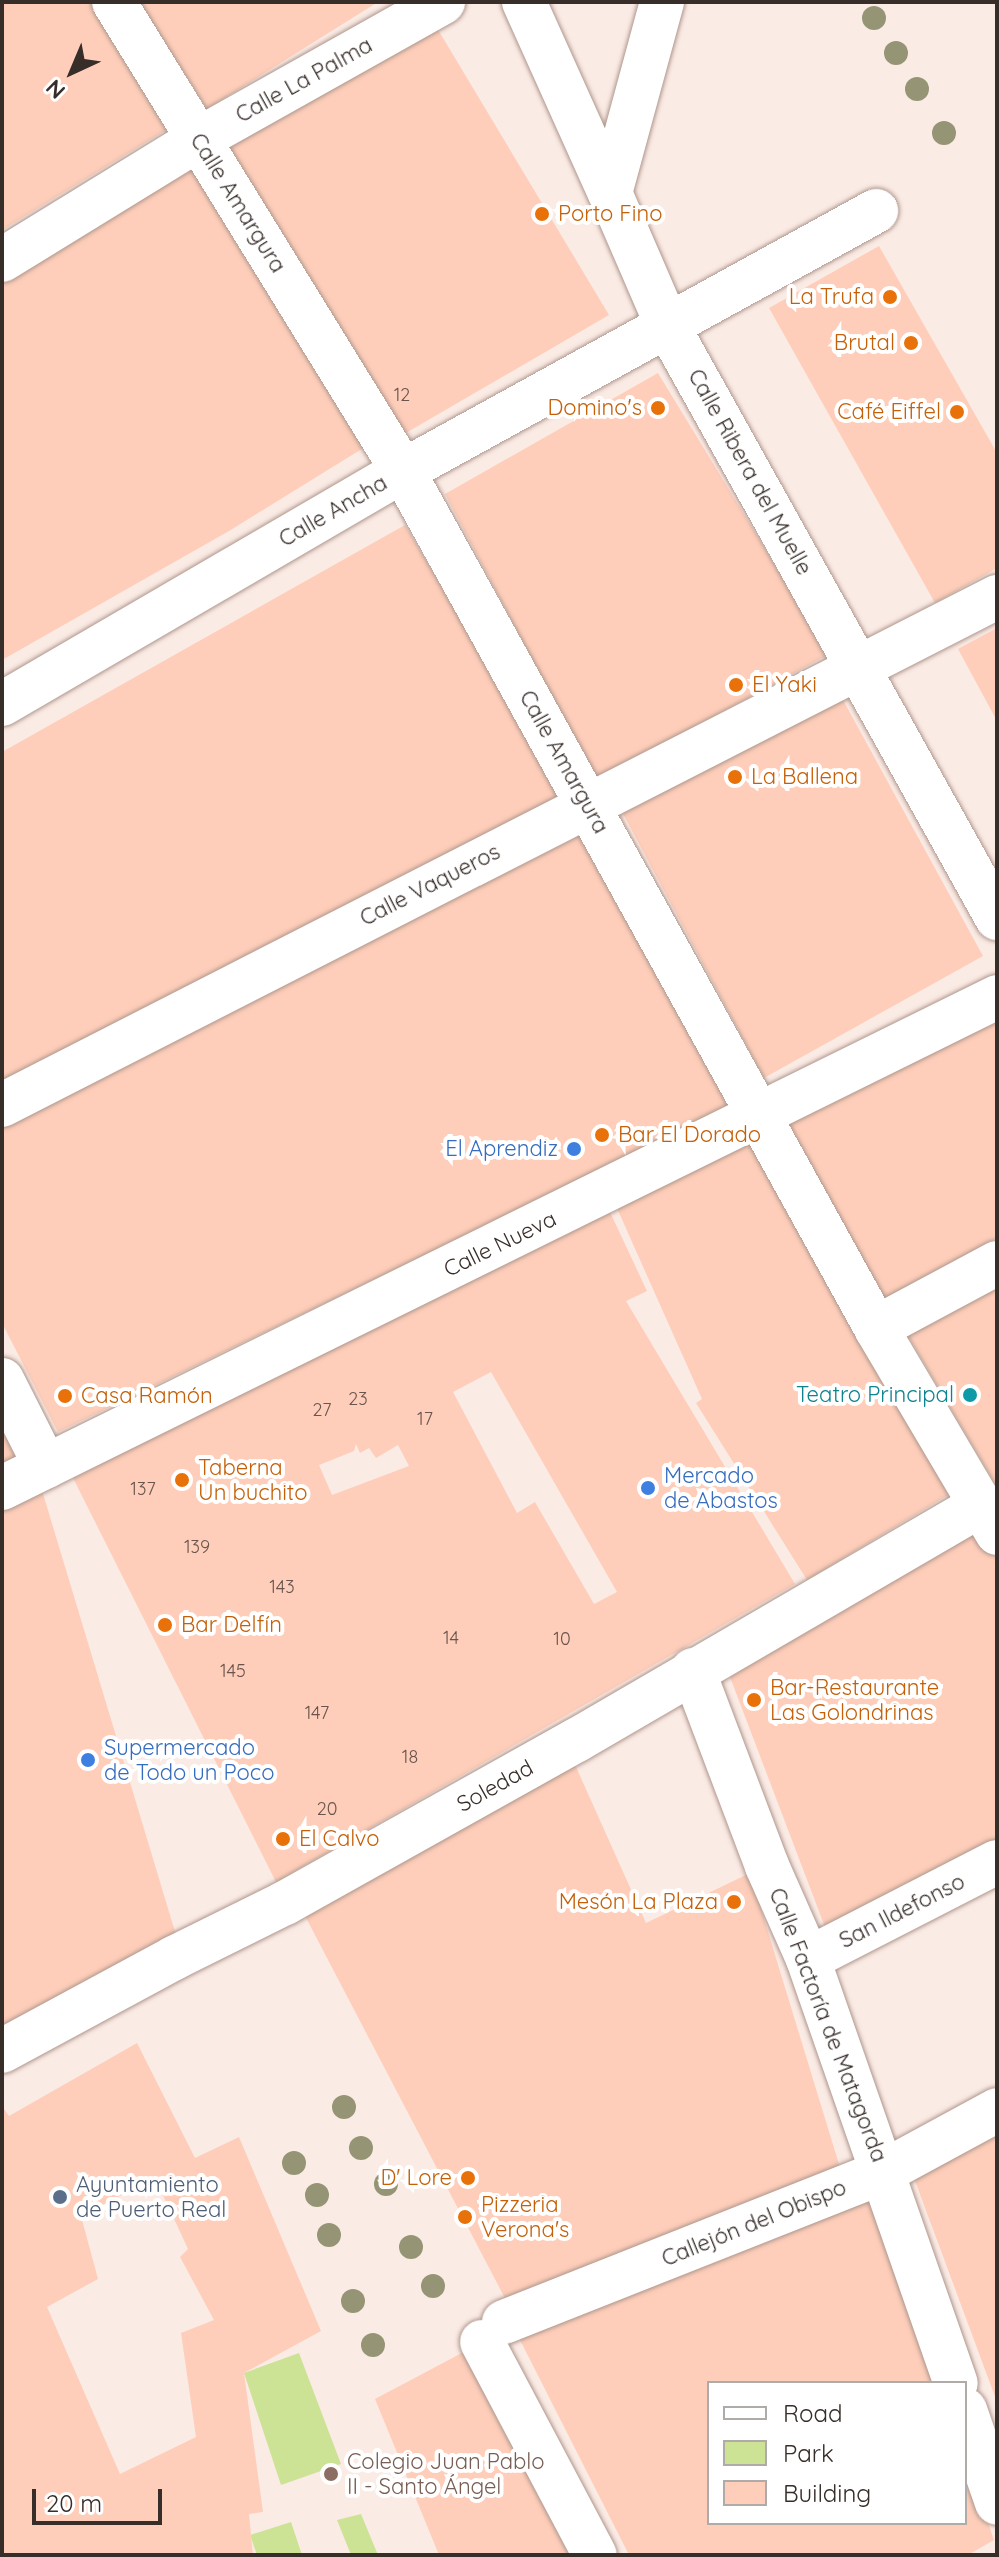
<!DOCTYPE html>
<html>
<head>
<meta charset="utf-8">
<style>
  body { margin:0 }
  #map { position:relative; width:999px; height:2557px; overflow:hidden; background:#fbebe5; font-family:Quicksand,sans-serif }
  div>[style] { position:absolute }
  .green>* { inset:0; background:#cce396 }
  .building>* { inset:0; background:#feceba }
  .roads { filter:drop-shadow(0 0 2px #ae968c) drop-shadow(0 0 2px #ae968c) }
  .minor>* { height:44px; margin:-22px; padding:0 22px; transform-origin:22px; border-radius:22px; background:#fff }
  .trees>* { width:24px; height:24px; margin:-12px; border-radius:50%; background:#959575 }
  .dots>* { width:22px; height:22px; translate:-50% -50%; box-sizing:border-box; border:4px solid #fff; border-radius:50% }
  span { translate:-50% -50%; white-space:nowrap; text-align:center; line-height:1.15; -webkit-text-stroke:8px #fff; paint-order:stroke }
  .number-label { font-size:18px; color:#69554d }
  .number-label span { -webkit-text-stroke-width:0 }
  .street-label { font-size:22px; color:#372d29 }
  .food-label { font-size:22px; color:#c56008 }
  .left { translate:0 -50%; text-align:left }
  .right { translate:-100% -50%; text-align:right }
  .shop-label { font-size:22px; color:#366cbe }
  .culture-label { font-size:22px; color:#0d838f }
  .service-label { font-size:22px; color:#4e5e75 }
  .education-label { font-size:22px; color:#785e54 }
  .frame { position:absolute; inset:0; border:4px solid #372d29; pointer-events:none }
  .legend { position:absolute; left:707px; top:2381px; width:260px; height:144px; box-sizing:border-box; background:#fff; border:2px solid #afaba9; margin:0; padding:10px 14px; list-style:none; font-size:24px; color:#372d29 }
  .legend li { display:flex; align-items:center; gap:16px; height:40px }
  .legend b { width:40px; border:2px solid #afaba9 }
  .north { position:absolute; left:32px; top:32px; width:80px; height:80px; -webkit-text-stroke:6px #fff; paint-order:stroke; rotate:224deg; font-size:22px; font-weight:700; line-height:32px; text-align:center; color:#372d29 }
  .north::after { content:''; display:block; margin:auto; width:28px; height:36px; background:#372d29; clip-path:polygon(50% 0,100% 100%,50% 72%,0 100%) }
  .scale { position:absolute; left:32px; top:2489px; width:130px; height:36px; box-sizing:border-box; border:4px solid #372d29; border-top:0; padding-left:10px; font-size:24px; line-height:28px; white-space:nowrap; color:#372d29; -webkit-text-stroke:6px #fff; paint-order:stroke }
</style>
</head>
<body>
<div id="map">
  <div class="green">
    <div style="clip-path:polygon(299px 2353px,341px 2464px,281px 2485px,244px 2373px)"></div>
    <div style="clip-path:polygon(361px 2514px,378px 2555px,351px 2555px,337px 2520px)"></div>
    <div style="clip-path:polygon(291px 2522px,302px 2555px,257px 2555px,250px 2535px)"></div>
  </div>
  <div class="building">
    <div style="clip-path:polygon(2px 2px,98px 2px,174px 125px,2px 230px)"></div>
    <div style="clip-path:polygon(139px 2px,378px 2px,207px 109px)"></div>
    <div style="clip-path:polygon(434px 23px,609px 315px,392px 441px,217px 151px)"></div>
    <div style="clip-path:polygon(193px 168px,365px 447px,229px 531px,2px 660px,2px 281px)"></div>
    <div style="clip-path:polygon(879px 246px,997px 453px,997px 568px,935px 603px,769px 308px)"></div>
    <div style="clip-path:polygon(658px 373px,829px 654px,596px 780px,445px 494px)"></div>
    <div style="clip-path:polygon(405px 525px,565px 795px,2px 1088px,2px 752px)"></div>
    <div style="clip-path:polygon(997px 628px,997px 721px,958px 649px)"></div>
    <div style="clip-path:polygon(843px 700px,983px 956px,764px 1078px,621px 810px)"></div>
    <div style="clip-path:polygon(589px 831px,739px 1103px,58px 1432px,2px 1323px,2px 1124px)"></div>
    <div style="clip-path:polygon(997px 1019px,997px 1238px,885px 1300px,788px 1124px)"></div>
    <div style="clip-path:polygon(754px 1127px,956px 1490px,807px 1580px,696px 1403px,702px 1399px,616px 1206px)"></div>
    <div style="clip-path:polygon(evenodd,610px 1212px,647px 1291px,626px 1301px,795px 1584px,276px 1882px,71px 1474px,610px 1212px,491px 1372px,617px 1592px,594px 1604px,535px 1502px,517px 1513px,453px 1392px,491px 1372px,610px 1212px,356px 1444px,360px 1453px,369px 1448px,376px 1458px,398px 1445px,409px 1466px,332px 1495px,319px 1465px,354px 1451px,356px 1444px)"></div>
    <div style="clip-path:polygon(997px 1284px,997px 1487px,907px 1334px)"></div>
    <div style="clip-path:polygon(2px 1413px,23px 1453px,2px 1464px)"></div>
    <div style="clip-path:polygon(41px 1487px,176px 1935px,2px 2032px,2px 1506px)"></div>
    <div style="clip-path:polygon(983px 1529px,997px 1555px,997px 1843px,828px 1935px,730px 1677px)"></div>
    <div style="clip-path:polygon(572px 1758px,646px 1923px,750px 1873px,842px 2174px,509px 2306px,304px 1914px)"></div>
    <div style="clip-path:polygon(evenodd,137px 2043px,195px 2158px,239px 2137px,321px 2331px,244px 2373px,263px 2512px,249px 2514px,253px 2555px,2px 2555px,2px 2106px,9px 2116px,137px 2043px,155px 2178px,188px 2249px,180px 2257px,214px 2320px,181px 2333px,196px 2437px,120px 2474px,47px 2307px,98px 2279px,81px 2216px,155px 2178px)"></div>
    <div style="clip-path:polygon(997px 2124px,997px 2402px,911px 2170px)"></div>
    <div style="clip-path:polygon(876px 2196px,940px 2383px,709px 2383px,709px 2523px,965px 2523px,966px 2458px,994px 2540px,968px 2555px,629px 2555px,518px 2336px)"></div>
    <div style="clip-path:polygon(475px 2346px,579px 2555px,439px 2555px,375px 2399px)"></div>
  </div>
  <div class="roads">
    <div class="minor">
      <div style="left:114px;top:2px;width:551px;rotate:58.36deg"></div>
      <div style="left:403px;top:471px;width:979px;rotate:61.1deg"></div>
      <div style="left:876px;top:1328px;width:238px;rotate:59.4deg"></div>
      <div style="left:524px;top:2px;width:209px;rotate:65.8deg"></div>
      <div style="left:662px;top:2px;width:198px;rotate:105.2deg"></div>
      <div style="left:610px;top:193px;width:144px;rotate:66.6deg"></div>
      <div style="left:667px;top:325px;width:679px;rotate:60.9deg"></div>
      <div style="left:2px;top:260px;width:231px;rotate:-31.6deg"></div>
      <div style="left:199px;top:139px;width:280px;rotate:-29.3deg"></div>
      <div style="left:2px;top:704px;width:464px;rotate:-30.2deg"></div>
      <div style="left:403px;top:471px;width:540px;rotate:-28.8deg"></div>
      <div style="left:2px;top:1105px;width:1117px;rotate:-27.05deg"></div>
      <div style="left:876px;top:1328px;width:137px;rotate:-28.2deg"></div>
      <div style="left:2px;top:1380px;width:97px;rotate:63.2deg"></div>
      <div style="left:2px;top:1488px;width:1110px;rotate:-26.26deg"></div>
      <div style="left:693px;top:1670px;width:210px;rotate:69.3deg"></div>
      <div style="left:767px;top:1866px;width:102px;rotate:66.2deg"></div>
      <div style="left:808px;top:1959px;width:449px;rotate:70.8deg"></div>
      <div style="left:808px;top:1959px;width:212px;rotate:-27.2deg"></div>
      <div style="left:2px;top:2051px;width:196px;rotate:-28.4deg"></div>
      <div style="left:174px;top:1958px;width:124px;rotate:-26.4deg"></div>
      <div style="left:285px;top:1903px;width:334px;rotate:-29.2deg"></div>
      <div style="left:577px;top:1740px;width:467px;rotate:-30.2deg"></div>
      <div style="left:504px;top:2322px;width:408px;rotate:-21.6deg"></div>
      <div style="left:883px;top:2172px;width:130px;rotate:-28.5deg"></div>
      <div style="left:482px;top:2342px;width:241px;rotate:62.1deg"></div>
      <div style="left:965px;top:2410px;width:98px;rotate:71deg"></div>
    </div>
  </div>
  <div class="trees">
    <div style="left:874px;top:18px"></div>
    <div style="left:896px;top:53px"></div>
    <div style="left:917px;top:89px"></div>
    <div style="left:944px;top:133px"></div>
    <div style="left:344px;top:2107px"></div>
    <div style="left:361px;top:2148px"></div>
    <div style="left:294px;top:2163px"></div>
    <div style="left:386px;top:2184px"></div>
    <div style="left:317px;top:2195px"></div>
    <div style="left:329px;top:2235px"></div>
    <div style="left:411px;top:2247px"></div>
    <div style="left:433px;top:2286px"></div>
    <div style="left:353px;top:2301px"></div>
    <div style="left:373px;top:2345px"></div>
  </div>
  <div class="dots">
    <div style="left:542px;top:214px;background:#e8710a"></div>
    <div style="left:890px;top:297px;background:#e8710a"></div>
    <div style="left:911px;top:343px;background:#e8710a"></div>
    <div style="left:658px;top:408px;background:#e8710a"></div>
    <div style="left:957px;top:412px;background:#e8710a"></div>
    <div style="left:736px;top:685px;background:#e8710a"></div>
    <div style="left:735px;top:777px;background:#e8710a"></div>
    <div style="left:602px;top:1135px;background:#e8710a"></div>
    <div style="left:574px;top:1149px;background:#3f7fe0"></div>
    <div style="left:970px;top:1395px;background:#0f9aa8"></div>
    <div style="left:65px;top:1396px;background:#e8710a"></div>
    <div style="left:182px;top:1480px;background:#e8710a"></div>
    <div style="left:648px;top:1488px;background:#3f7fe0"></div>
    <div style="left:165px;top:1625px;background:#e8710a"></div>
    <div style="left:754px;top:1700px;background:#e8710a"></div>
    <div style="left:88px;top:1760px;background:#3f7fe0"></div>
    <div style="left:283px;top:1839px;background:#e8710a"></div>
    <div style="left:734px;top:1902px;background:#e8710a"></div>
    <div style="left:468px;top:2178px;background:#e8710a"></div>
    <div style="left:60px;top:2197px;background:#5c6f8a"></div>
    <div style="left:465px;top:2217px;background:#e8710a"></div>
    <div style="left:331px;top:2474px;background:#8d6e63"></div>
  </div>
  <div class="number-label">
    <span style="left:402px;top:395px">12</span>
    <span style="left:358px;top:1399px">23</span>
    <span style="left:322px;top:1410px">27</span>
    <span style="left:425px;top:1419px">17</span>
    <span style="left:143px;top:1489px">137</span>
    <span style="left:197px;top:1547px">139</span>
    <span style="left:282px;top:1587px">143</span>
    <span style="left:451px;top:1638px">14</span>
    <span style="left:562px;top:1639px">10</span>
    <span style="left:233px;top:1671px">145</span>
    <span style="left:317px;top:1713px">147</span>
    <span style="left:410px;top:1757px">18</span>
    <span style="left:327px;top:1809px">20</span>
  </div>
  <div class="street-label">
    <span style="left:304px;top:80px;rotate:-29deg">Calle La Palma</span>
    <span style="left:238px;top:203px;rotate:58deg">Calle Amargura</span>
    <span style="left:750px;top:472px;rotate:61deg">Calle Ribera del Muelle</span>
    <span style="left:333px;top:511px;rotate:-30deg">Calle Ancha</span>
    <span style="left:564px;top:762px;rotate:61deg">Calle Amargura</span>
    <span style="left:430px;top:885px;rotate:-27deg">Calle Vaqueros</span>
    <span style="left:500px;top:1244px;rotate:-26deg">Calle Nueva</span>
    <span style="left:495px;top:1786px;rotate:-29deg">Soledad</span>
    <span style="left:902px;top:1911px;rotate:-27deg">San Ildefonso</span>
    <span style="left:828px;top:2025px;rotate:69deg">Calle Factoría de Matagorda</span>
    <span style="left:754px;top:2223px;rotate:-22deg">Callejón del Obispo</span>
  </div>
  <div class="food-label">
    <span class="left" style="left:558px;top:214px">Porto Fino</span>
    <span class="right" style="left:874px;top:297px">La Trufa</span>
    <span class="right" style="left:895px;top:343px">Brutal</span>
    <span class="right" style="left:642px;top:408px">Domino's</span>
    <span class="right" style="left:941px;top:412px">Café Eiffel</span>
    <span class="left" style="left:752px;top:685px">El Yaki</span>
    <span class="left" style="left:751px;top:777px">La Ballena</span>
    <span class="left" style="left:618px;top:1135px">Bar El Dorado</span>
    <span class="left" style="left:81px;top:1396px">Casa Ramón</span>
    <span class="left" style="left:198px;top:1480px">Taberna<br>Un buchito</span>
    <span class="left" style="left:181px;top:1625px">Bar Delfín</span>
    <span class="left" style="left:770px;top:1700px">Bar-Restaurante<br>Las Golondrinas</span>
    <span class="left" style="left:299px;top:1839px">El Calvo</span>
    <span class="right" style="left:718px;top:1902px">Mesón La Plaza</span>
    <span class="right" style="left:452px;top:2178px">D' Lore</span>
    <span class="left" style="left:481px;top:2217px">Pizzeria<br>Verona's</span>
  </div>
  <div class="shop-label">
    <span class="right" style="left:558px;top:1149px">El Aprendiz</span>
    <span class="left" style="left:664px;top:1488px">Mercado<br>de Abastos</span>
    <span class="left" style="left:104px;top:1760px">Supermercado<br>de Todo un Poco</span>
  </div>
  <div class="culture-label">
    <span class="right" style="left:954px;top:1395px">Teatro Principal</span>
  </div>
  <div class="service-label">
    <span class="left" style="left:76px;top:2197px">Ayuntamiento<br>de Puerto Real</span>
  </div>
  <div class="education-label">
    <span class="left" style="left:347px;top:2474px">Colegio Juan Pablo<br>II - Santo Ángel</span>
  </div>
  <div class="frame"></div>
  <ul class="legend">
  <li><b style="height:10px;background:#fff"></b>Road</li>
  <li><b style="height:22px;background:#cce396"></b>Park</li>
  <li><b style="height:22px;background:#feceba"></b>Building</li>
  </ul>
  <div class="north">N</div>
  <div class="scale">20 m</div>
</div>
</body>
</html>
